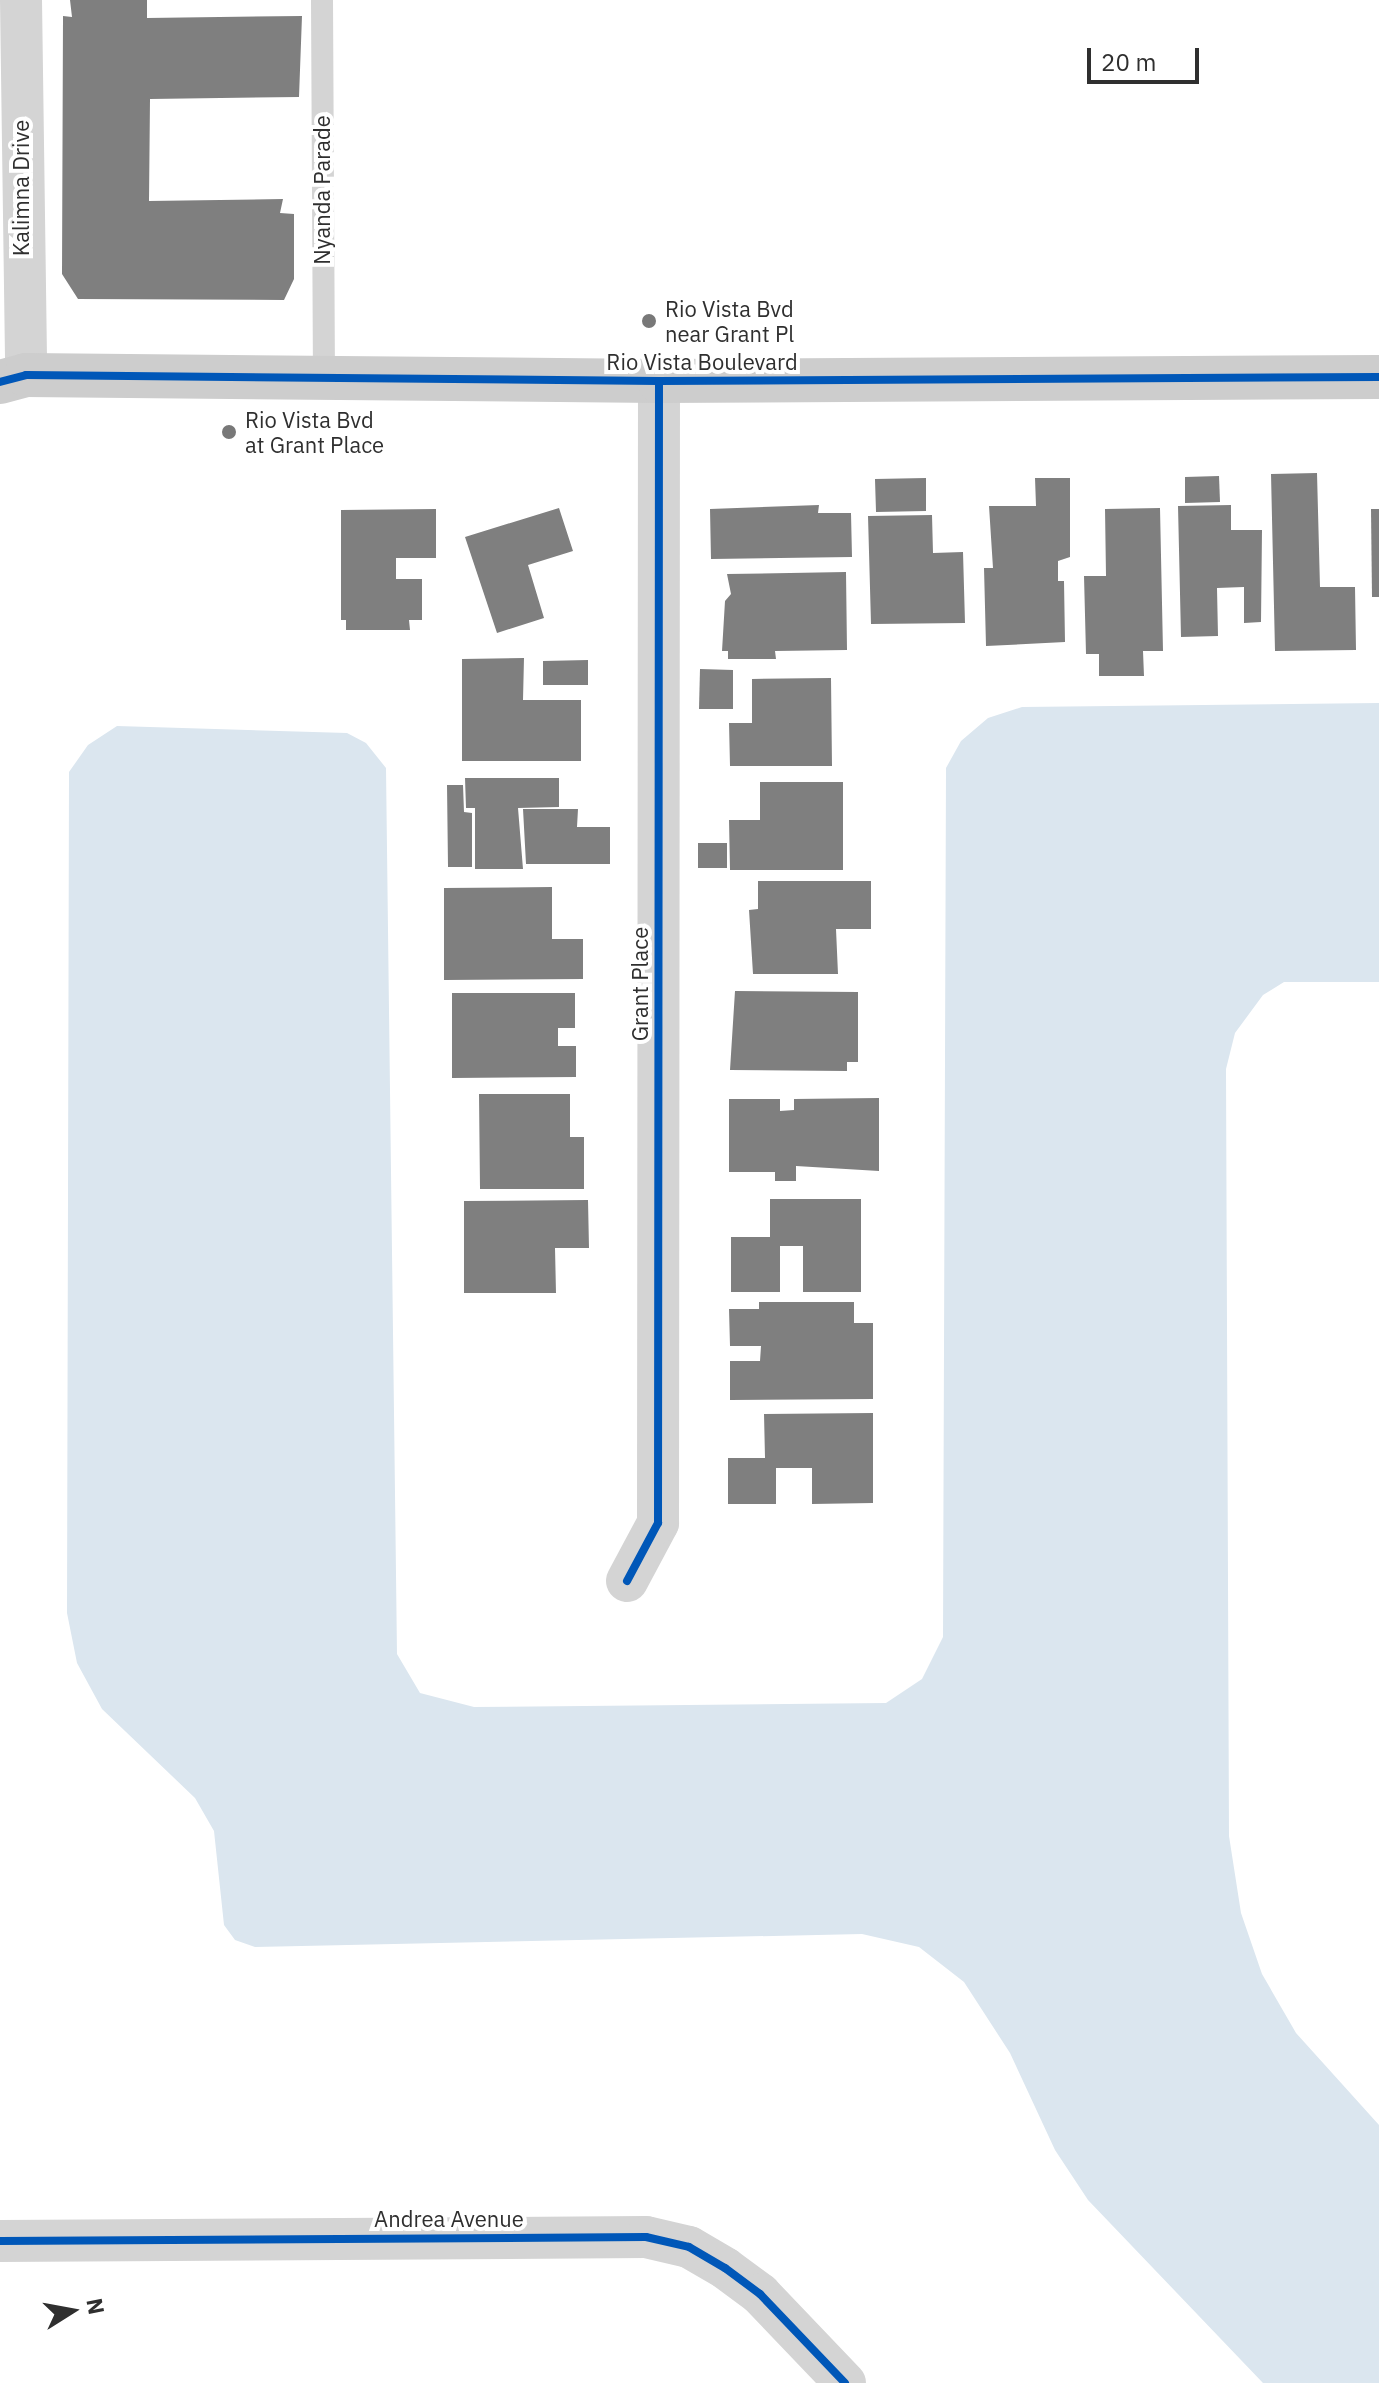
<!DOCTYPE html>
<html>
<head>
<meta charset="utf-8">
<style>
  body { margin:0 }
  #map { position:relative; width:1379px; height:2383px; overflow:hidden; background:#fff; font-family:"IBM Plex Sans",sans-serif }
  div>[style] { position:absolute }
  .water>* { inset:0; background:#dbe6ef }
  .building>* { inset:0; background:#7f7f7f }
  .lane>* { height:22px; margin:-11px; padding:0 11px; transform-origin:11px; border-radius:11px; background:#d4d4d4 }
  .street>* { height:42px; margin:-21px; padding:0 21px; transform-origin:21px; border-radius:21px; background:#d4d4d4 }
  .secondary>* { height:44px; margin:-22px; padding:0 22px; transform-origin:22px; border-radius:22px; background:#cdcdcd }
  .cycleway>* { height:8px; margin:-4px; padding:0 4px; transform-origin:4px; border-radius:4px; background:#0057b8 }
  .dots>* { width:22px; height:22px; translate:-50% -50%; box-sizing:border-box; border:4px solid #fff; border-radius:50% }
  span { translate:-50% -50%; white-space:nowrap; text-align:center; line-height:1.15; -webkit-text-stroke:8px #fff; paint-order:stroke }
  .street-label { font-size:22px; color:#2f2f2f }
  .poi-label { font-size:22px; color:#2f2f2f }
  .left { translate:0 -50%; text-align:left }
  .north { position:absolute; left:32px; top:2271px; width:80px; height:80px; -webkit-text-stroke:6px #fff; paint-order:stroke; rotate:79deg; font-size:22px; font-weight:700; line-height:32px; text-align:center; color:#2f2f2f }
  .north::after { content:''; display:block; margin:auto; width:28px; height:36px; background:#2f2f2f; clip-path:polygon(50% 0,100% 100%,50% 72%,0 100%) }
  .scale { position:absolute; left:1087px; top:48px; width:112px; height:36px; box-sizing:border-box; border:4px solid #2f2f2f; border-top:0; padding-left:10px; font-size:24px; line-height:28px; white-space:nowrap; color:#2f2f2f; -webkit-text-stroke:6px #fff; paint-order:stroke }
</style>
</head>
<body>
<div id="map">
  <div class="water">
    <div style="clip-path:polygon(1379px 703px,1379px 982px,1284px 982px,1263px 995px,1235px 1033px,1226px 1069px,1229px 1836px,1241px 1913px,1262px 1974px,1296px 2033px,1379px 2125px,1379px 2383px,1263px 2383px,1088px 2200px,1055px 2150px,1010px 2053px,964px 1982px,919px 1947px,862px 1934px,255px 1947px,235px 1940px,224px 1925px,214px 1831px,195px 1798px,102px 1709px,77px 1663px,67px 1613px,69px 772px,88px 745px,117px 726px,347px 733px,366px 743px,386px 768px,397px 1654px,420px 1693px,474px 1707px,886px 1703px,922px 1679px,943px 1637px,946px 768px,961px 741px,988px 718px,1022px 707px)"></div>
  </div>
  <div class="building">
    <div style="clip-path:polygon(70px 0,147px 0,147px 18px,302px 16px,299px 97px,150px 99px,149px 201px,283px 199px,280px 213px,294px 214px,294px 279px,284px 300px,78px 299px,62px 274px,63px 16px,72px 17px)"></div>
    <div style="clip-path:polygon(1317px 473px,1320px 587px,1355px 587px,1356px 650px,1275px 651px,1271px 474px)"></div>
    <div style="clip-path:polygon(1219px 476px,1220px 502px,1185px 503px,1185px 477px)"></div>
    <div style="clip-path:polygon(926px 478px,926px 511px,876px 512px,875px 479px)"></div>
    <div style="clip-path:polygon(1035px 478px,1070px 478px,1070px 557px,1058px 561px,1058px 581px,1064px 581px,1065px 642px,986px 646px,984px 568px,993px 568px,989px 506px,1036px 506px)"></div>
    <div style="clip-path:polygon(819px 505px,818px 513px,851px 513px,852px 557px,711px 559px,710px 509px)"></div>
    <div style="clip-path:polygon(1231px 505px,1231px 530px,1262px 530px,1261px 622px,1244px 623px,1244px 587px,1217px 588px,1218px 636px,1181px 637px,1178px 506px)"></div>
    <div style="clip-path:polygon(559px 508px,573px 551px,528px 565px,544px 618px,497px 633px,465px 537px)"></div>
    <div style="clip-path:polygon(1160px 508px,1163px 651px,1143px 651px,1144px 676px,1099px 676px,1099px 654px,1086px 654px,1084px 576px,1106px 576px,1105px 509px)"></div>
    <div style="clip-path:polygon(436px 509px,436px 558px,396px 558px,396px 579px,422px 579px,422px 620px,409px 620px,410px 630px,346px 630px,346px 620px,341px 620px,341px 510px)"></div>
    <div style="clip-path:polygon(1371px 509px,1379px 509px,1379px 597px,1372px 597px)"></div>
    <div style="clip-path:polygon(932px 515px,933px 553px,963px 552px,965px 623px,871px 624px,868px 516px)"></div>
    <div style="clip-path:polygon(846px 572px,847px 650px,775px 651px,776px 659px,728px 659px,728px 651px,722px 651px,725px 601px,731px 594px,727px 574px)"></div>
    <div style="clip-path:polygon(524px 658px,523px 700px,581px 700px,581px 761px,462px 761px,462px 659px)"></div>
    <div style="clip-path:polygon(588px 660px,588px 685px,543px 685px,543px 661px)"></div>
    <div style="clip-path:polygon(700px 669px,733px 670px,733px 709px,699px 709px)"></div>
    <div style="clip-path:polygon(831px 678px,832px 766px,730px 766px,729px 723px,752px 723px,752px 679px)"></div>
    <div style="clip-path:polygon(465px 778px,559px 778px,559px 807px,518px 808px,523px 869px,475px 869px,475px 808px,466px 808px)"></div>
    <div style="clip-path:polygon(760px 782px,843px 782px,843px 870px,730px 870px,729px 820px,760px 820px)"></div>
    <div style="clip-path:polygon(447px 785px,463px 785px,464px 812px,472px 813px,472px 867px,448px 867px)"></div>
    <div style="clip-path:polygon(523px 809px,578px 809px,577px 827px,610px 827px,610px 864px,526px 864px)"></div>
    <div style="clip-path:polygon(698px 843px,727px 843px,727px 868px,698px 868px)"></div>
    <div style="clip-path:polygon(758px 881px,871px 881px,871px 929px,836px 929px,838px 974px,753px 974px,749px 910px,758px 909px)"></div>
    <div style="clip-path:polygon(552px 887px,552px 939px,583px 939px,583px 979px,444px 980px,444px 888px)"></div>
    <div style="clip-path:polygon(735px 991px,858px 992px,858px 1062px,847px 1062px,847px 1071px,730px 1070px)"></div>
    <div style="clip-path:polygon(452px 993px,575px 993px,575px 1028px,558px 1028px,558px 1046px,576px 1046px,576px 1077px,452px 1078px)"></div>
    <div style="clip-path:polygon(479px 1094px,570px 1094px,570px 1137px,584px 1137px,584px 1189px,480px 1189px)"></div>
    <div style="clip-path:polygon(879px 1098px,879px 1171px,796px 1166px,796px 1181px,775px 1181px,775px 1172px,729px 1172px,729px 1099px,780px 1099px,780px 1111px,794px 1110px,794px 1099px)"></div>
    <div style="clip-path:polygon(770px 1199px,861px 1199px,861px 1292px,803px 1292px,803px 1246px,780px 1246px,780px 1292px,731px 1292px,731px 1237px,770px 1237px)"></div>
    <div style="clip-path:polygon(588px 1200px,589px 1248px,555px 1248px,556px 1293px,464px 1293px,464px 1201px)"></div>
    <div style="clip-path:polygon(759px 1302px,854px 1302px,854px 1323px,873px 1323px,873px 1399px,730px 1400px,730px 1361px,760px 1361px,761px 1346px,730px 1346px,729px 1309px,759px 1309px)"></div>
    <div style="clip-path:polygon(873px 1413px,873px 1503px,812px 1504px,812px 1468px,776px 1468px,776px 1504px,728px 1504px,728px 1458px,765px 1458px,764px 1414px)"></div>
  </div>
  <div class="lane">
    <div style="left:322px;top:0;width:380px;rotate:89.7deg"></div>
  </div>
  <div class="street">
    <div style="left:21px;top:0;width:375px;rotate:89.2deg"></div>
    <div style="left:627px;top:1581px;width:66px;rotate:-61.9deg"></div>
    <div style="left:658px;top:1523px;width:1142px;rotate:-89.95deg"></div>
    <div style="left:0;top:2241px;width:646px;rotate:-0.35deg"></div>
    <div style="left:646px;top:2237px;width:44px;rotate:13.1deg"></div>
    <div style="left:689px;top:2247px;width:42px;rotate:30.3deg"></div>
    <div style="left:725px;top:2268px;width:44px;rotate:36.6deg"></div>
    <div style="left:760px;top:2294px;width:123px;rotate:46.3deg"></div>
  </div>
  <div class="secondary">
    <div style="left:0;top:382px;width:27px;rotate:-15deg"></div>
    <div style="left:26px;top:375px;width:633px;rotate:0.54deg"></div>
    <div style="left:659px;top:381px;width:720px;rotate:-0.32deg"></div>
  </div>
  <div class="cycleway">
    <div style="left:0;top:382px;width:27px;rotate:-15deg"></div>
    <div style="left:26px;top:375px;width:633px;rotate:0.54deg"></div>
    <div style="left:659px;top:381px;width:720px;rotate:-0.32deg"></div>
    <div style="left:627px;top:1581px;width:66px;rotate:-61.9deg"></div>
    <div style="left:658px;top:1523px;width:1142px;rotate:-89.95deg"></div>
    <div style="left:0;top:2241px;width:646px;rotate:-0.35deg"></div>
    <div style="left:646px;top:2237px;width:44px;rotate:13.1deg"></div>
    <div style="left:689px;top:2247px;width:42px;rotate:30.3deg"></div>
    <div style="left:725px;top:2268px;width:44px;rotate:36.6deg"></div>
    <div style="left:760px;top:2294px;width:123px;rotate:46.3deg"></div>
  </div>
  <div class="dots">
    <div style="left:649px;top:321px;background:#787878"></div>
    <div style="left:229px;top:432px;background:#787878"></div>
  </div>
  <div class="street-label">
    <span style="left:21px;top:188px;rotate:-90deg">Kalimna Drive</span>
    <span style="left:322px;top:190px;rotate:-90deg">Nyanda Parade</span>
    <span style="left:702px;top:362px">Rio Vista Boulevard</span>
    <span style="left:640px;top:984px;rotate:-90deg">Grant Place</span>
    <span style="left:449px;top:2219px">Andrea Avenue</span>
  </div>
  <div class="poi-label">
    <span class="left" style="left:665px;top:321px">Rio Vista Bvd<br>near Grant Pl</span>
    <span class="left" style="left:245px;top:432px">Rio Vista Bvd<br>at Grant Place</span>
  </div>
  <div class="north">N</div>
  <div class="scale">20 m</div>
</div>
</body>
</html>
